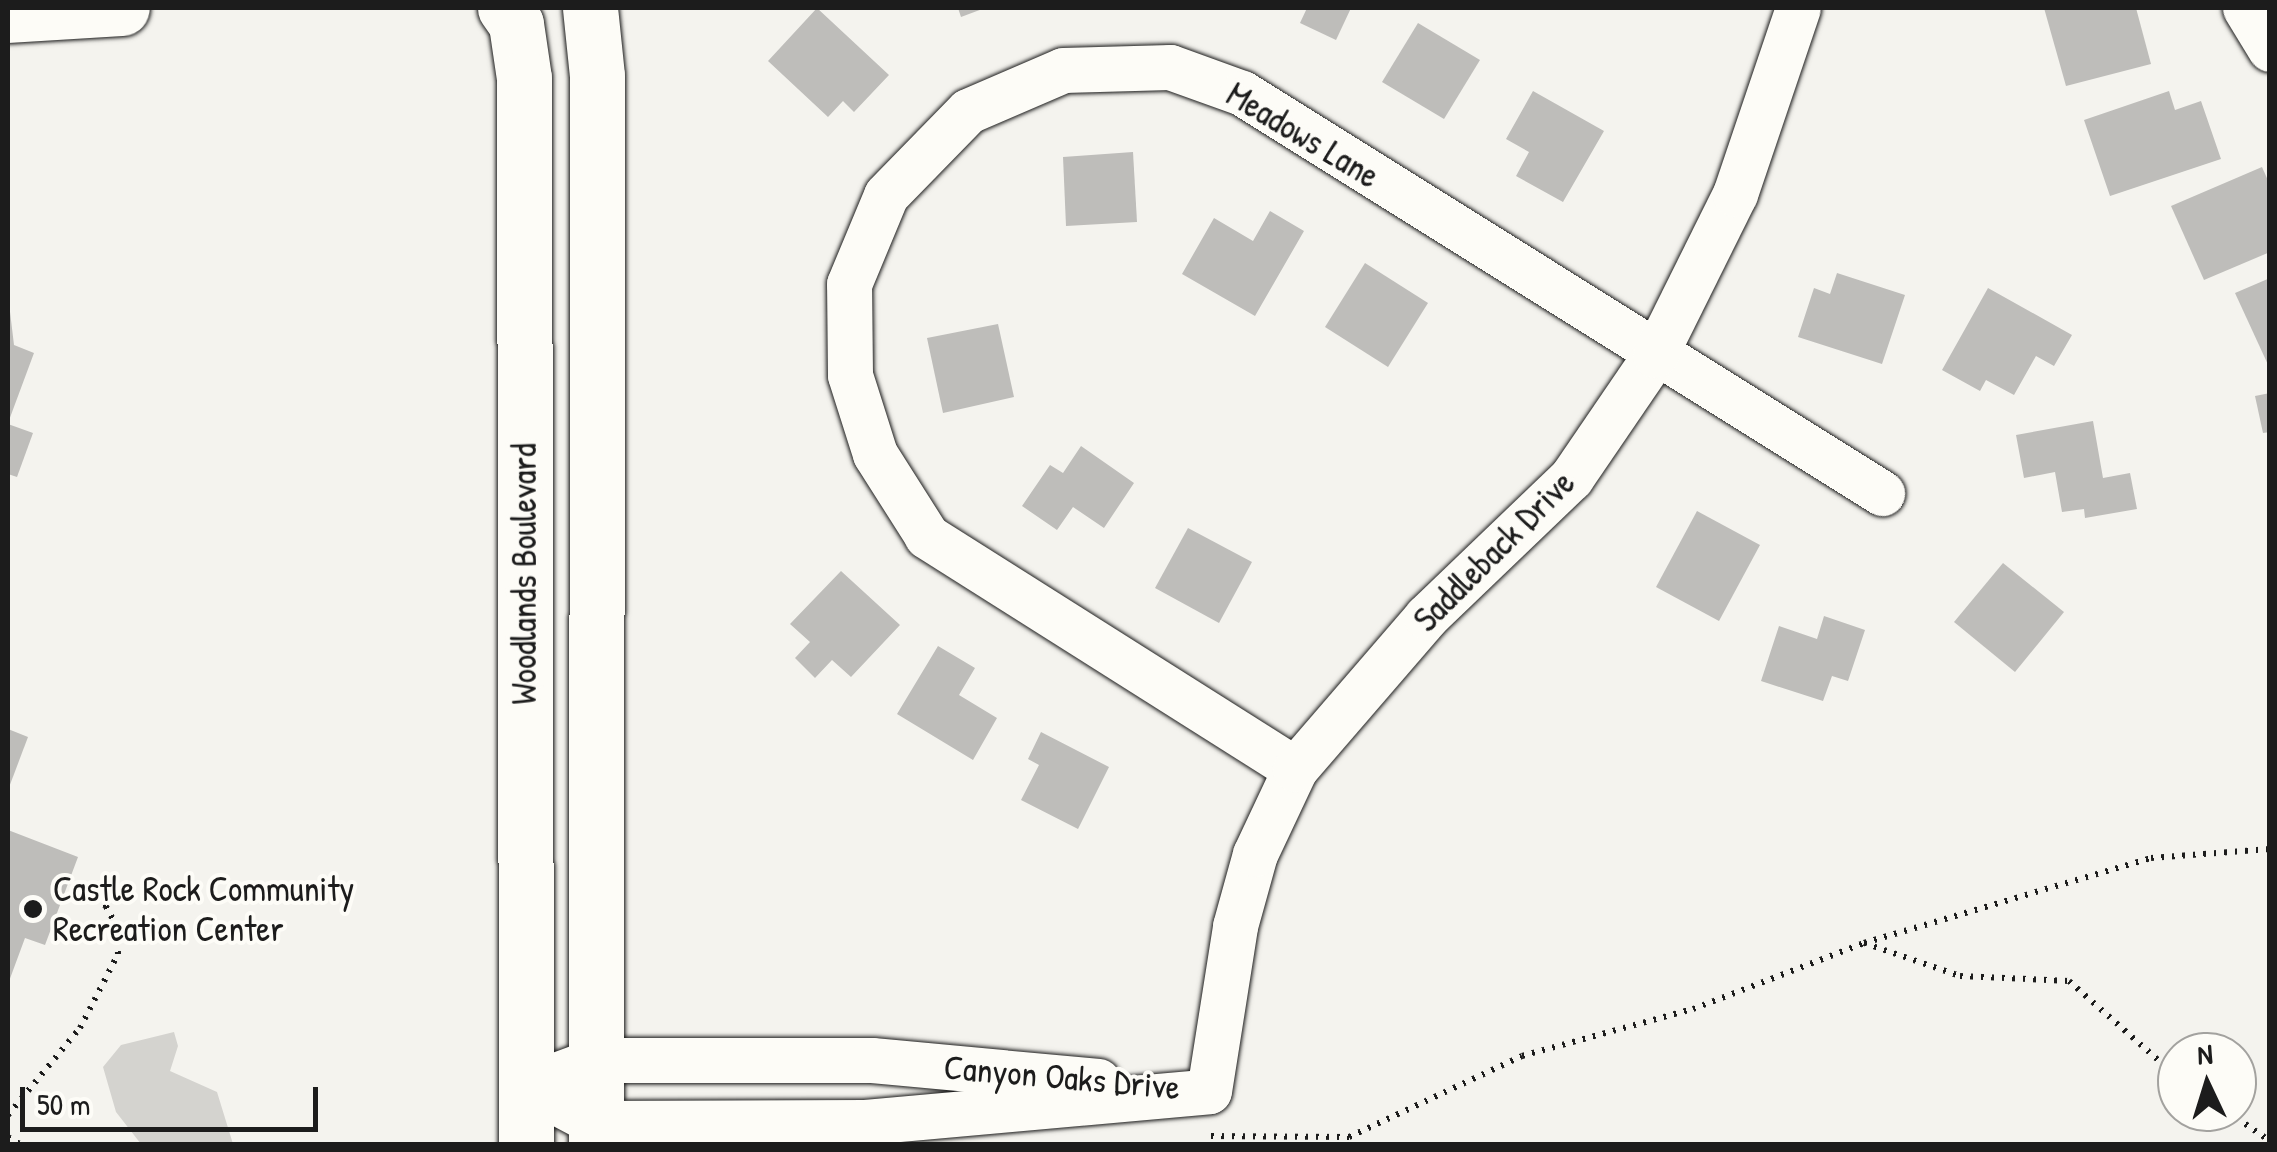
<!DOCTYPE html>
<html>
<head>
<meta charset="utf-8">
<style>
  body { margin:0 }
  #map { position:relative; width:2277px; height:1152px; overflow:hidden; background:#f4f3ee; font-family:"Patrick Hand",sans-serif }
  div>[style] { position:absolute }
  .green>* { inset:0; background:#d4d3cf }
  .building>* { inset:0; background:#bebdba }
  .path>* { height:6px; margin-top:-3px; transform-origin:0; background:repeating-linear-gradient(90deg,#1c1c1c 0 2.5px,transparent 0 10.5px) }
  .roads { filter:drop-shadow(0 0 2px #1c1c1c) drop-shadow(0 0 2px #1c1c1c) }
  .minor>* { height:45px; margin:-22.5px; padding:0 22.5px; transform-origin:22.5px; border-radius:22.5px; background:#fdfcf7 }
  .tertiary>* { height:55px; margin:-27.5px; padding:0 27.5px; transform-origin:27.5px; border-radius:27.5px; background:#fdfcf7 }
  .dots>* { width:28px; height:28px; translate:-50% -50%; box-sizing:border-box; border:5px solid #fdfcf7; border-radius:50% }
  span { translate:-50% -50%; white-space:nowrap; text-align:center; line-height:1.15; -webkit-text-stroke:8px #fdfcf7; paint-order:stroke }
  .street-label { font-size:35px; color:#1c1c1c }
  .poi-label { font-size:35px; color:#1c1c1c }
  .left { translate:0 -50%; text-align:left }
  .frame { position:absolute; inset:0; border:10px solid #1c1c1c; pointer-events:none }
  .north { position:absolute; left:2157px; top:1032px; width:100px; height:100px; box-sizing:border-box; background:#fdfcf7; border:2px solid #a3a29f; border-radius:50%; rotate:356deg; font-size:28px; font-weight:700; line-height:40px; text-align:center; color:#1c1c1c }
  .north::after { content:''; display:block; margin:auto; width:35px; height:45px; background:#1c1c1c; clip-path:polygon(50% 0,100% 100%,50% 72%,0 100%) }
  .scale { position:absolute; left:20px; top:1087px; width:298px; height:45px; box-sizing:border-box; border:5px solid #1c1c1c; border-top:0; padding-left:12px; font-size:30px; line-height:35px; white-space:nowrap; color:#1c1c1c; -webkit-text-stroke:8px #fdfcf7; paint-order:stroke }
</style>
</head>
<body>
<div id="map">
  <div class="green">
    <div style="clip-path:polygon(174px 1032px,178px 1046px,170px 1071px,217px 1092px,233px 1144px,141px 1144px,116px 1112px,103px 1067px,121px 1045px)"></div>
  </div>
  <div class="building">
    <div style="clip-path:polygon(817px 8px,889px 75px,854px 112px,843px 101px,828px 117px,768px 61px)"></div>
    <div style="clip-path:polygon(958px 8px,985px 8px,961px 17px)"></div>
    <div style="clip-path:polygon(1307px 8px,1351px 8px,1336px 40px,1300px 23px)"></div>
    <div style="clip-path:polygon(2044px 8px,2136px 8px,2151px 64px,2066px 86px)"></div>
    <div style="clip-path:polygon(1418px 23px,1480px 60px,1444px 119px,1382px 82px)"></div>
    <div style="clip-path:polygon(1533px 91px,1604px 131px,1563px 202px,1516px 176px,1529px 152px,1506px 139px)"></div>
    <div style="clip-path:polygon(2169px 91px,2175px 110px,2201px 101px,2221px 159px,2110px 196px,2084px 120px)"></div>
    <div style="clip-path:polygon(1133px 152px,1137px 222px,1066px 226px,1063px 157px)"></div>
    <div style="clip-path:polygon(2262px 167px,2270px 185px,2270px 252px,2204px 280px,2171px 206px)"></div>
    <div style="clip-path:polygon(1270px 211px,1304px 231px,1255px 316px,1182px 274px,1214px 218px,1253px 241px)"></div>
    <div style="clip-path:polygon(1365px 263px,1428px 303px,1388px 367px,1325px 327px)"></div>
    <div style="clip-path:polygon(1837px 273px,1905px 295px,1882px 364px,1798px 337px,1814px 288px,1830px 294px)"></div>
    <div style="clip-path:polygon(2270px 278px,2270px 369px,2235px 293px)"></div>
    <div style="clip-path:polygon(1988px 288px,2072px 335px,2054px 366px,2036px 356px,2014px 395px,1986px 380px,1980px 391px,1942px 370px)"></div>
    <div style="clip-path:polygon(8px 295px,14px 345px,34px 353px,8px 423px)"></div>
    <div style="clip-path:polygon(998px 324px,1014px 397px,943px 413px,927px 338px)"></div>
    <div style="clip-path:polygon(2270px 393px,2270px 432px,2263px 433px,2255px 396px)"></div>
    <div style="clip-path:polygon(2093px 421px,2103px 478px,2130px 473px,2137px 509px,2085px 518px,2084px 509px,2062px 512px,2055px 472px,2024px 478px,2016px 435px)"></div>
    <div style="clip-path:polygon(8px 424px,33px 433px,17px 477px,8px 474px)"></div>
    <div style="clip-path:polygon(1081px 446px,1134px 483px,1104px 528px,1073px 507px,1057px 530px,1022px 506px,1050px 465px,1063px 473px)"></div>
    <div style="clip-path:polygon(1697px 511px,1760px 545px,1719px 621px,1656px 587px)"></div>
    <div style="clip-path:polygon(1188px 528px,1252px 562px,1219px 623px,1155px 588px)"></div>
    <div style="clip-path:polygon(2003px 563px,2064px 612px,2015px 672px,1954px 622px)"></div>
    <div style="clip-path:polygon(841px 571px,900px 625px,851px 677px,832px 660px,815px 678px,795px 658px,810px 642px,790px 624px)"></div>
    <div style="clip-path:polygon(1824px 616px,1865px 630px,1848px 681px,1832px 676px,1823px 701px,1761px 681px,1779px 626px,1817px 639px)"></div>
    <div style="clip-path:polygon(938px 646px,975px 668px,959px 695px,997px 718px,973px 760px,897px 714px)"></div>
    <div style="clip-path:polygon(8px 729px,28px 737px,8px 790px)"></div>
    <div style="clip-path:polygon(1041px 732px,1109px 767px,1078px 829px,1021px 800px,1039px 765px,1028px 759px)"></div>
    <div style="clip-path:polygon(8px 830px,78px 857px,45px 945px,25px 938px,8px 984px)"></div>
  </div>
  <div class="path">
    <div style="left:1864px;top:943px;width:102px;rotate:19deg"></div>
    <div style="left:1960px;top:976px;width:109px;rotate:2.6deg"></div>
    <div style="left:2069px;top:981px;width:144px;rotate:41.6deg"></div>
    <div style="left:2228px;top:1112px;width:51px;rotate:34.6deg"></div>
    <div style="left:8px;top:1115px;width:113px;rotate:-50.4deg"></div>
    <div style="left:80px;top:1028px;width:83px;rotate:-62.8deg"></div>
    <div style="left:118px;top:954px;width:27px;rotate:-92deg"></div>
    <div style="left:117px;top:927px;width:24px;rotate:-118deg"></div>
    <div style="left:106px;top:906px;width:45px;rotate:-144.9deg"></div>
    <div style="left:1211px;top:1136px;width:138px;rotate:0.4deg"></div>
    <div style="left:1349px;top:1137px;width:191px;rotate:-25.1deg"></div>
    <div style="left:1522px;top:1056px;width:177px;rotate:-15.4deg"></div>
    <div style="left:1693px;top:1009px;width:183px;rotate:-21.1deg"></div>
    <div style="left:1864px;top:943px;width:299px;rotate:-16.5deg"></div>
    <div style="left:2151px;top:858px;width:119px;rotate:-4.3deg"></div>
    <div style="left:8px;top:1137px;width:14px;rotate:30deg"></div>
  </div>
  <div class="roads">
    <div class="minor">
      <div style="left:2245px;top:8px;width:48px;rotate:58.6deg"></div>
      <div style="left:1295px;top:769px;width:436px;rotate:-147.7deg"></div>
      <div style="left:927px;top:536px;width:97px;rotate:-122.4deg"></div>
      <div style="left:875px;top:454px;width:83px;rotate:-107.6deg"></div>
      <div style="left:850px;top:375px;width:91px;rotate:-90.6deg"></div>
      <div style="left:849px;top:284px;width:96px;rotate:-67.4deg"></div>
      <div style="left:886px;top:195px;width:117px;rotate:-45.7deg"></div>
      <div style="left:968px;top:111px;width:103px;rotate:-23.3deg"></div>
      <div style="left:1063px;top:70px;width:107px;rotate:-1.6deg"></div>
      <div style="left:1170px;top:67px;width:77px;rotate:19.9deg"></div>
      <div style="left:1242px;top:93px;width:755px;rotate:32.01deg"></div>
      <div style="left:526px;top:1086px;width:79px;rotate:27.9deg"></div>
      <div style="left:596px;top:1123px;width:269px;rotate:-0.2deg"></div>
      <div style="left:865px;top:1122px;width:345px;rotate:-5.1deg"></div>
      <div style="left:526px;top:1086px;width:75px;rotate:-20.4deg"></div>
      <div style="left:596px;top:1060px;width:276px"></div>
      <div style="left:872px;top:1060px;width:227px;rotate:5.3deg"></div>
      <div style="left:1209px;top:1091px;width:167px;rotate:-81deg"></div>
      <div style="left:1235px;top:926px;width:75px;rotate:-74.5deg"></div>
      <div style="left:1255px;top:854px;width:94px;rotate:-64.8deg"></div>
      <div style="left:1295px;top:769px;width:201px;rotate:-49.2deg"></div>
      <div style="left:1426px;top:617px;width:201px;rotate:-43.8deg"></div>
      <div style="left:1571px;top:478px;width:149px;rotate:-55.7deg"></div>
      <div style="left:1655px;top:355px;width:180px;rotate:-63.6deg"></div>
      <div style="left:1735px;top:194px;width:196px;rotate:-71.3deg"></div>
    </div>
    <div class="tertiary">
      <div style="left:505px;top:8px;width:19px;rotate:55deg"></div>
      <div style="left:516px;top:24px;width:55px;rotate:81.6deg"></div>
      <div style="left:524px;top:78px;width:1066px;rotate:89.89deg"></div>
      <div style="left:590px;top:8px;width:68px;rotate:84.1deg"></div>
      <div style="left:597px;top:76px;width:1068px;rotate:90.05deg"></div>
      <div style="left:8px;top:15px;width:114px;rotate:-3.5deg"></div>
    </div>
  </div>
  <div class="dots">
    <div style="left:33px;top:909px;background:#1c1c1c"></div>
  </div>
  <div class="street-label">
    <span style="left:1303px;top:135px;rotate:31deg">Meadows Lane</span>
    <span style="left:1494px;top:551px;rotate:-45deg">Saddleback Drive</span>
    <span style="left:524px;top:574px;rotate:-90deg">Woodlands Boulevard</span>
    <span style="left:1062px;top:1077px;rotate:5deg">Canyon Oaks Drive</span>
  </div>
  <div class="poi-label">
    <span class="left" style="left:53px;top:909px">Castle Rock Community<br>Recreation Center</span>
  </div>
  <div class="frame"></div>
  <div class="north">N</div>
  <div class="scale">50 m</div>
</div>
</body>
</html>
